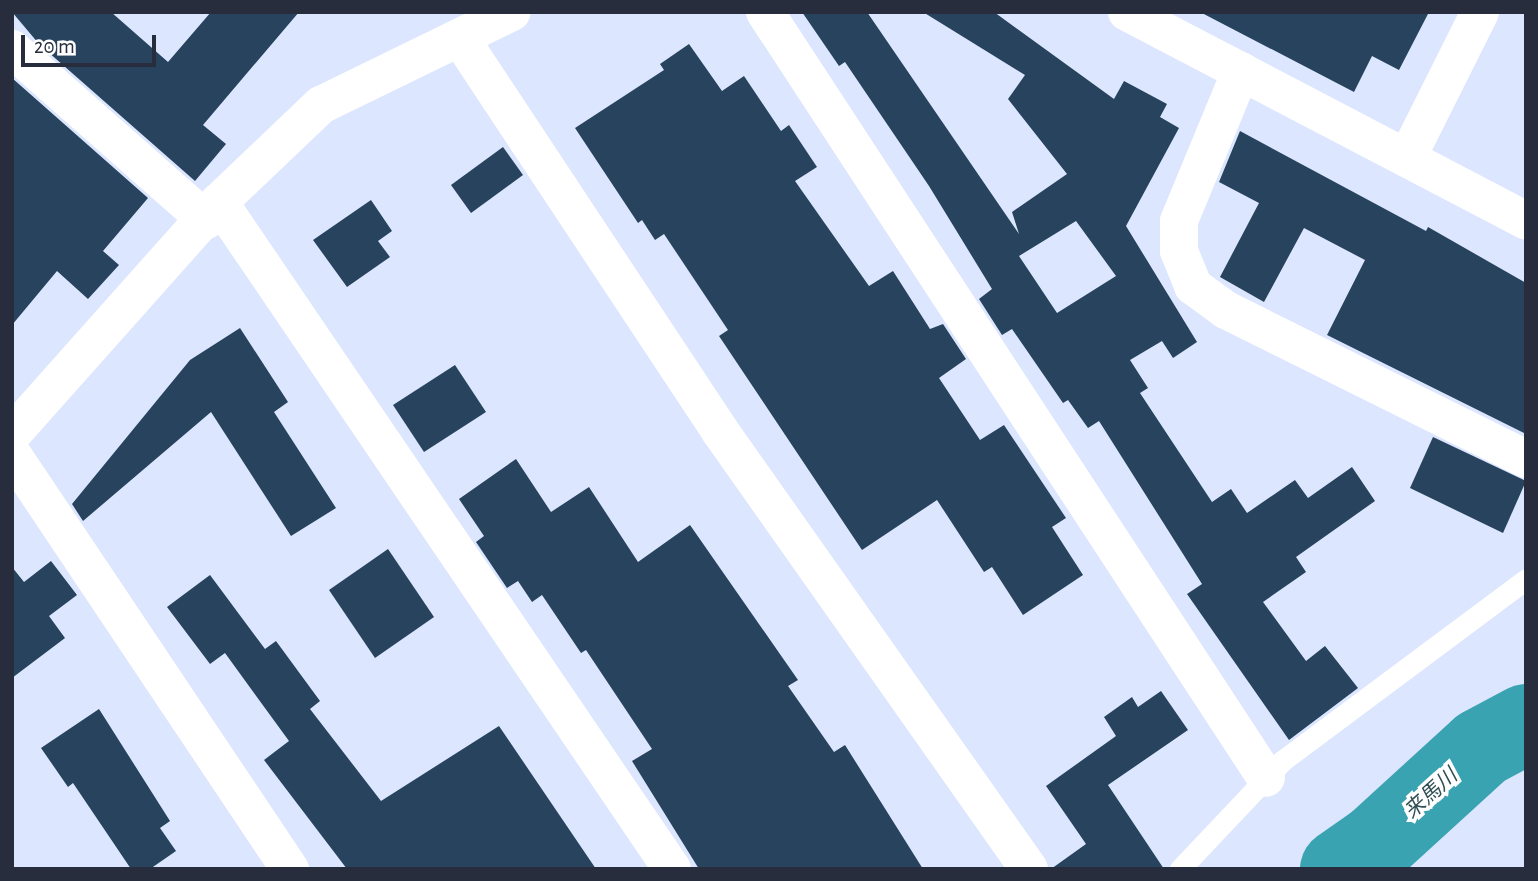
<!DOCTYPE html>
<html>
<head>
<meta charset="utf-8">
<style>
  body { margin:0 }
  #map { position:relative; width:1538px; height:881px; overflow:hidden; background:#dce6fe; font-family:"Alegreya Sans","Noto Sans JP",sans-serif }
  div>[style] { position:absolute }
  .river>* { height:80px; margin:-40px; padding:0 40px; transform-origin:40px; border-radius:40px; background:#39a3b2 }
  .building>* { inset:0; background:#27435d }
  .service>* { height:21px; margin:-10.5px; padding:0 10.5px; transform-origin:10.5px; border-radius:10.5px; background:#fff }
  .minor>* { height:38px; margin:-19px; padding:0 19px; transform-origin:19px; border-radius:19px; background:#fff }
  span { translate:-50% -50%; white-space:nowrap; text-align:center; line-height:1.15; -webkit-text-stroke:7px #fff; paint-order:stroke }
  .water-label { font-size:21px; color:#2f4f54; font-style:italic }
  .frame { position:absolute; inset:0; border:14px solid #272d3c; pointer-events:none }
  .scale { position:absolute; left:21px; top:35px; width:135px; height:32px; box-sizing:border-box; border:4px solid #272d3c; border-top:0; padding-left:9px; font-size:21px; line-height:24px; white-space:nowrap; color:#272d3c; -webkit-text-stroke:5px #fff; paint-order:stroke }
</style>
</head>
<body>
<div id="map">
  <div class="river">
    <div style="left:1340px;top:869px;width:44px;rotate:-34.8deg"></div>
    <div style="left:1376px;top:844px;width:142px;rotate:-42.4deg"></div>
    <div style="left:1481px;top:748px;width:51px;rotate:-28.1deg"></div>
  </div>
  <div class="building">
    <div style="clip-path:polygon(12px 12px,111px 12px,168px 62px,211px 12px,299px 12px,203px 125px,226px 144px,195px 181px,39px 44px)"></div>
    <div style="clip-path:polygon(evenodd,802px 12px,867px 12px,1019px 234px,1012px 212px,1067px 174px,1008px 99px,1025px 75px,923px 12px,994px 12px,1114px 99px,1124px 81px,1167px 104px,1160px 117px,1179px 128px,1126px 226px,1197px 342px,1173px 358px,1162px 341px,1130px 360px,1148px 388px,1140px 393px,1212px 502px,1231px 489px,1247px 513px,1295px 480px,1308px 498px,1352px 467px,1375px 501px,1296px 557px,1306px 572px,1263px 602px,1306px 661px,1325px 646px,1358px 688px,1289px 740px,1187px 594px,1202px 584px,1099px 421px,1088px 428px,1068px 400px,1063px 403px,1012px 329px,1002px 335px,979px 299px,992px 289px,929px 186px,845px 62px,839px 66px,802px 12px,1076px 221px,1116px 276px,1057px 313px,1019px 256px,1076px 221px)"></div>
    <div style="clip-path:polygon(1200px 12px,1429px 12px,1399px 70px,1372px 56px,1354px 92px)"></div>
    <div style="clip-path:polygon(689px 44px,722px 91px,744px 76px,781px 131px,789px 125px,817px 167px,795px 181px,869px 286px,893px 271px,930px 329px,943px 324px,966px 359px,939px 378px,980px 440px,1004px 425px,1066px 518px,1052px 527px,1083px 575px,1023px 615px,992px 567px,984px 572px,937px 500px,862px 550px,719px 336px,728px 330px,664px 234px,655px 240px,642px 220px,638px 223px,575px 128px,664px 70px,660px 64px)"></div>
    <div style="clip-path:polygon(12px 78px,148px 198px,103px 251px,119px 265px,88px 299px,57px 271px,12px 325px)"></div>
    <div style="clip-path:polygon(1240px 131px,1426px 231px,1428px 227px,1526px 283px,1526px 434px,1327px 335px,1365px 260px,1304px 228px,1264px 302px,1220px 277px,1259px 203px,1219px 182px)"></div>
    <div style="clip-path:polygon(503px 147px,523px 175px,471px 213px,451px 185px)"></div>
    <div style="clip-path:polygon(371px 200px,392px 231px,378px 241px,390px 257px,347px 287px,313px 240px)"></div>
    <div style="clip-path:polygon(240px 328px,288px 402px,274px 412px,336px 508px,291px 536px,211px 412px,83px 521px,72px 504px,190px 360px)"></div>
    <div style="clip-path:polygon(455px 365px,486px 412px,424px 452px,393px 405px)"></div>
    <div style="clip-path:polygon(1433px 437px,1526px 481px,1503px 533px,1410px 488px)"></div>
    <div style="clip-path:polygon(516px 459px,551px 512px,589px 487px,638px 562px,690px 525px,798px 680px,788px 686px,834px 752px,845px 745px,923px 869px,699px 869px,632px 761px,652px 749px,586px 650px,581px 653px,542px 595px,532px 602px,518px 581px,507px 588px,476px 542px,484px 536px,459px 499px)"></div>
    <div style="clip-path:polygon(388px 549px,434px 617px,375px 658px,329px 590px)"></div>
    <div style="clip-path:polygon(51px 561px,77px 595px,49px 616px,65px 638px,12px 678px,12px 567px,24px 582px)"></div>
    <div style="clip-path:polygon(210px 575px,265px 649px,276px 641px,320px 701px,310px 709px,381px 801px,499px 726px,596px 869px,347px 869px,264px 760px,289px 741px,225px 653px,210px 664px,167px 607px)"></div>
    <div style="clip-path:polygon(1161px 691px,1188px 730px,1108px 785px,1164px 869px,1051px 869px,1086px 844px,1046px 786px,1116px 736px,1104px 717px,1132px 697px,1138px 707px)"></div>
    <div style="clip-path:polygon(99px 709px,170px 821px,160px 828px,176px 851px,150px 869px,131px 869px,73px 783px,68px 787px,41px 748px)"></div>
  </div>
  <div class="service">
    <div style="left:1180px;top:869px;width:149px;rotate:-46.6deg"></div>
    <div style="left:1282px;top:761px;width:304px;rotate:-36.7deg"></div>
  </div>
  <div class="minor">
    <div style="left:765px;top:12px;width:915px;rotate:56.81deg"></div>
    <div style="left:1127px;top:12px;width:450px;rotate:27.6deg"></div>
    <div style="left:460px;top:38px;width:471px;rotate:56.5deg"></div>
    <div style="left:720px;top:431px;width:536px;rotate:54.8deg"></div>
    <div style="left:12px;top:49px;width:259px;rotate:41.4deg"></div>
    <div style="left:1241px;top:71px;width:162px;rotate:112.5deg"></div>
    <div style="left:1179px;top:221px;width:30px;rotate:90deg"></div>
    <div style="left:1179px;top:251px;width:38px;rotate:68deg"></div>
    <div style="left:1193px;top:286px;width:41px;rotate:36deg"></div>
    <div style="left:1226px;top:310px;width:335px;rotate:26.4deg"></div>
    <div style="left:1407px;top:158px;width:163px;rotate:-63.4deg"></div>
    <div style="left:219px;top:202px;width:806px;rotate:55.82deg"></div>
    <div style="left:12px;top:434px;width:311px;rotate:-48.3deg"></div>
    <div style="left:219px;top:202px;width:141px;rotate:-43.6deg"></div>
    <div style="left:321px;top:105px;width:212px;rotate:-26deg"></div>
    <div style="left:12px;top:454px;width:500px;rotate:56.2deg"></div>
  </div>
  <div class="water-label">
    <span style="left:1431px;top:794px;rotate:-42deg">来馬川</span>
  </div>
  <div class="frame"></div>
  <div class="scale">20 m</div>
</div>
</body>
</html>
